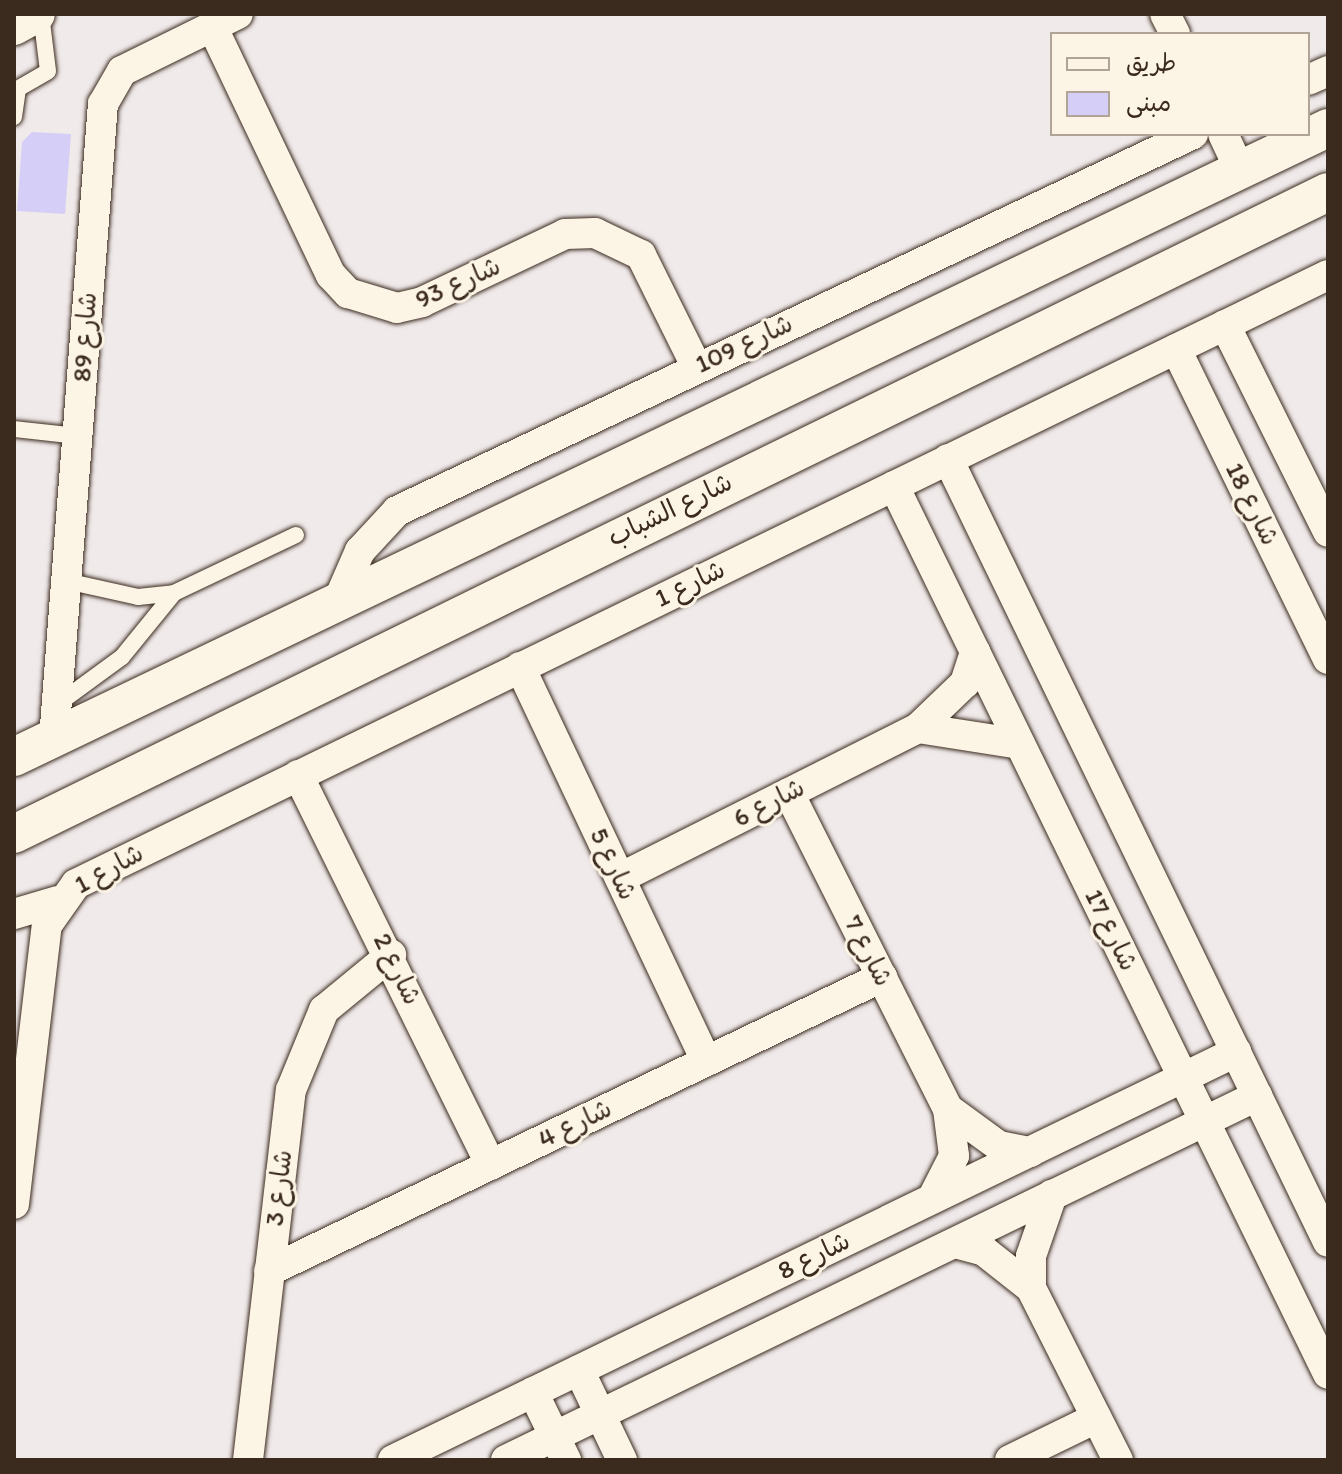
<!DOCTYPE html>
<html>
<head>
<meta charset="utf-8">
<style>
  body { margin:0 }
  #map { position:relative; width:1342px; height:1474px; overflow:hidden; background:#f0eaea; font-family:Itim,"Playpen Sans Arabic",sans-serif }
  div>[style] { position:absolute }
  .building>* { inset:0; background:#d5cff7 }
  .roads { filter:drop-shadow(0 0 2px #3b2a1e) drop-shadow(0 0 2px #3b2a1e) }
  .service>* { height:16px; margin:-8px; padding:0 8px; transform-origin:8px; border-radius:8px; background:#fcf5e5 }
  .minor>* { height:30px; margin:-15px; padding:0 15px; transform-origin:15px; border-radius:15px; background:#fcf5e5 }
  .tertiary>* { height:38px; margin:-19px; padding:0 19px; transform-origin:19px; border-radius:19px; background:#fcf5e5 }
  span { translate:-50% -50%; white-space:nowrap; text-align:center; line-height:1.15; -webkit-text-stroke:6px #fcf5e5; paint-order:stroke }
  .street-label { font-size:26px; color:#3b2a1e }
  .frame { position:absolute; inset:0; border:16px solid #3b2a1e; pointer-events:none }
  .legend { position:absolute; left:1050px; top:32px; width:260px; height:104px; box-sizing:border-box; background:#fcf5e5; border:2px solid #afa495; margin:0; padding:10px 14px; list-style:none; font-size:24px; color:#3b2a1e }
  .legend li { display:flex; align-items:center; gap:16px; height:40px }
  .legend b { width:40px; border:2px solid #afa495 }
</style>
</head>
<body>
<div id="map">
  <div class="building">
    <div style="clip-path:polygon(32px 132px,71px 134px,65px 214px,17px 211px,22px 142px)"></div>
  </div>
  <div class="roads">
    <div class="service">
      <div style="left:14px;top:91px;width:39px;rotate:-30deg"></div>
      <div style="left:48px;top:71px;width:57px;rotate:-97deg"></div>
      <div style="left:14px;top:117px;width:27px;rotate:-82deg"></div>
      <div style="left:14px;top:429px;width:63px;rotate:6.3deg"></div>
      <div style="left:66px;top:581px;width:74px;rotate:12.5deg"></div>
      <div style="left:138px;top:597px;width:36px;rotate:-6deg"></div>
      <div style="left:174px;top:593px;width:135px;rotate:-25.4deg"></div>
      <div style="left:55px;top:706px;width:83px;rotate:-36.2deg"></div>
      <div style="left:122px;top:657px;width:82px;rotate:-50.9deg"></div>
    </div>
    <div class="minor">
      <div style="left:1165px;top:14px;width:22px;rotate:63deg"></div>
      <div style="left:212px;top:26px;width:276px;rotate:64.5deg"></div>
      <div style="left:331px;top:275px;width:25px;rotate:47deg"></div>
      <div style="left:348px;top:293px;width:51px;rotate:17deg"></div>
      <div style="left:397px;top:308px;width:26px;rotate:-13deg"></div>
      <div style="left:422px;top:302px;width:158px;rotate:-25.4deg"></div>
      <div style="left:565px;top:234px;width:30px;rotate:-2deg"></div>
      <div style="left:595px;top:233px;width:51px;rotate:25.6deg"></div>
      <div style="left:641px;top:255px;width:124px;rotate:63.6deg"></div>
      <div style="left:1308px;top:80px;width:22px;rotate:-24deg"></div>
      <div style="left:1223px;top:134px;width:38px;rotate:65deg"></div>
      <div style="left:1225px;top:325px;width:231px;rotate:63.5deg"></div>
      <div style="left:1176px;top:349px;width:345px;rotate:63.9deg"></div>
      <div style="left:948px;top:459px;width:870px;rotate:64.11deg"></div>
      <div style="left:894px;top:486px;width:988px;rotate:63.95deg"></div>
      <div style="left:338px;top:601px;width:55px;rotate:-66.3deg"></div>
      <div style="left:360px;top:551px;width:54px;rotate:-47.2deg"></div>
      <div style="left:397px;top:511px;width:881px;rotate:-25.34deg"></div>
      <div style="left:520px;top:667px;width:436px;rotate:64.7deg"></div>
      <div style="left:918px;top:728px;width:103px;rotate:8.9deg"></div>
      <div style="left:54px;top:739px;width:637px;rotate:-85.59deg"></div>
      <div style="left:103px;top:104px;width:38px;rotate:-60deg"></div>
      <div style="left:122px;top:71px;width:129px;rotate:-26.2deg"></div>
      <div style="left:298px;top:775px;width:435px;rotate:63.7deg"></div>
      <div style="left:789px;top:793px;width:354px;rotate:63.3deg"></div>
      <div style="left:948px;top:1109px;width:47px;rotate:82.7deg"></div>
      <div style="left:954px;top:1156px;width:48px;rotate:117.1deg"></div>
      <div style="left:620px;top:878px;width:334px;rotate:-26.7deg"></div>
      <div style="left:918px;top:728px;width:65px;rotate:-43.8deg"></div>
      <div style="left:965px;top:683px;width:33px;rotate:-72deg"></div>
      <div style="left:14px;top:914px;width:46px;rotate:-16.5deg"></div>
      <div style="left:948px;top:1109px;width:63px;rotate:36deg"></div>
      <div style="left:999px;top:1146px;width:32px;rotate:11deg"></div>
      <div style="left:14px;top:1204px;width:281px;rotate:-83.3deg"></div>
      <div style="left:47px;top:925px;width:50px;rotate:-54.7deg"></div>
      <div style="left:76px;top:884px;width:1392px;rotate:-25.94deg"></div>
      <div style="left:955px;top:1243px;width:30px;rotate:15deg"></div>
      <div style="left:984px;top:1251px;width:60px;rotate:38.2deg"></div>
      <div style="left:1031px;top:1288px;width:193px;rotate:63.2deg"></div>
      <div style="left:269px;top:1271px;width:680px;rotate:-25.62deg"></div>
      <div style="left:1031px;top:1288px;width:32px;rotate:-90deg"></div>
      <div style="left:1031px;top:1256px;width:65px;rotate:-71deg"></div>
      <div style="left:579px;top:1370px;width:100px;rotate:64.5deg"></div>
      <div style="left:533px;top:1392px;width:76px;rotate:64.1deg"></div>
      <div style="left:248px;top:1460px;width:372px;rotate:-83.4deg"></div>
      <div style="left:291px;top:1090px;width:87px;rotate:-67.6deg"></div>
      <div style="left:324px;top:1010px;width:87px;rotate:-39.4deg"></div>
      <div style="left:393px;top:1460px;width:937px;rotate:-25.83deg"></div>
      <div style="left:506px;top:1460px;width:835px;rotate:-25.86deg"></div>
      <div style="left:1010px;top:1460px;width:96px;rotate:-26deg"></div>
    </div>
    <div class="tertiary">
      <div style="left:14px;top:26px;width:25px;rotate:-29deg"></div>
      <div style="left:14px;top:757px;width:1457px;rotate:-25.58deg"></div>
      <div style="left:14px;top:834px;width:1462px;rotate:-26.04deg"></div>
    </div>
  </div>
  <div class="street-label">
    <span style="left:458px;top:283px;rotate:-24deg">شارع 93</span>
    <span style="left:85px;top:337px;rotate:-86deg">شارع 89</span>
    <span style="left:744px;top:344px;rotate:-25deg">شارع 109</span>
    <span style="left:1252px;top:504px;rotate:64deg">شارع 18</span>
    <span style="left:670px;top:510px;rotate:-26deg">شارع الشباب</span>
    <span style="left:690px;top:584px;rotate:-26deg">شارع 1</span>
    <span style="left:769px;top:803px;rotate:-27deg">شارع 6</span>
    <span style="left:613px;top:864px;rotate:65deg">شارع 5</span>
    <span style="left:109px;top:869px;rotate:-29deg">شارع 1</span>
    <span style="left:1111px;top:930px;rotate:64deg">شارع 17</span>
    <span style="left:868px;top:951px;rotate:63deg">شارع 7</span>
    <span style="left:397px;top:969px;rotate:64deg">شارع 2</span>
    <span style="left:575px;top:1124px;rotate:-26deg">شارع 4</span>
    <span style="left:279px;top:1188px;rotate:-83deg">شارع 3</span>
    <span style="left:814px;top:1256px;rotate:-26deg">شارع 8</span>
  </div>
  <div class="frame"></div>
  <ul class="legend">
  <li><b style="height:10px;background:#fcf5e5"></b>طريق</li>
  <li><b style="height:22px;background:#d5cff7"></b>مبنى</li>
  </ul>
</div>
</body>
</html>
